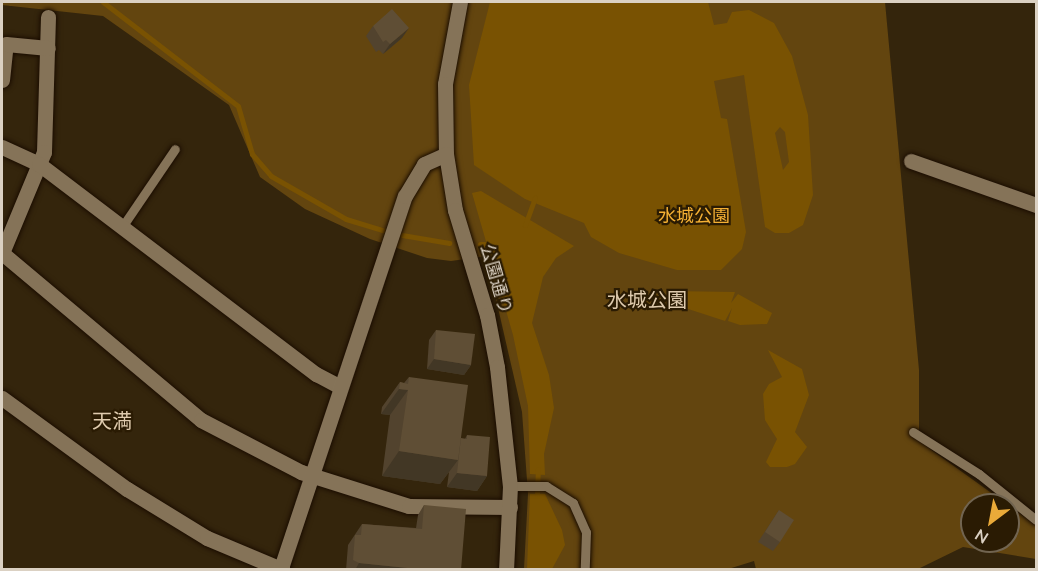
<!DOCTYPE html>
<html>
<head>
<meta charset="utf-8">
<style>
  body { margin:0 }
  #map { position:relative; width:1038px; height:571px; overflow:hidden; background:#34250c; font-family:Mulish,"Noto Sans JP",sans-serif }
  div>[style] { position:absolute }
  .green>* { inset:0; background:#63450f }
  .water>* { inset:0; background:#795202 }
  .stream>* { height:5px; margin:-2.5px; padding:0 2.5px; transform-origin:2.5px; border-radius:2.5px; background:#795202 }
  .roads { filter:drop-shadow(0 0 2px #1b0d00) drop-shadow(0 0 2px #1b0d00) }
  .service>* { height:9px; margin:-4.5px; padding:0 4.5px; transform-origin:4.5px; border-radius:4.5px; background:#857358 }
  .minor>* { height:15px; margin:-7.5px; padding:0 7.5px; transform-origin:7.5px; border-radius:7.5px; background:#857358 }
  .tertiary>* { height:15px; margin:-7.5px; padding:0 7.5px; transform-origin:7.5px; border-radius:7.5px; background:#857358 }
  .wall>* { inset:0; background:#52432e }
  .shaded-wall>* { inset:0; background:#423725 }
  .building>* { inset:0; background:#5f4e35 }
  span { translate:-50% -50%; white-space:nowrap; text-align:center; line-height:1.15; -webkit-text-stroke:4.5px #2a1b03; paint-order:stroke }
  .park-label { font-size:18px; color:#f4b034 }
  .street-label { font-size:18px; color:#dbd1c3 }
  .neighbourhood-label { font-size:20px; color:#decaad }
  .frame { position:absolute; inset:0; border:3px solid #dbd1c3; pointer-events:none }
  .north { position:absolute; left:960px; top:493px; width:60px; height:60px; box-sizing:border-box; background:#2a1b03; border:2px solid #716450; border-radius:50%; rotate:212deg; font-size:16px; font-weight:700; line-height:24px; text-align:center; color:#dbd1c3 }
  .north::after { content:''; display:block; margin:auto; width:21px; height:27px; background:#eaaa39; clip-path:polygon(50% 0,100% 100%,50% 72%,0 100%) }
</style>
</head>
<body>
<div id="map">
  <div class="green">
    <div style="clip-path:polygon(evenodd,2px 2px,885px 2px,919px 370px,919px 441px,1036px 525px,1036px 559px,963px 547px,918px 569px,756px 569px,754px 561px,725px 570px,524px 569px,528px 494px,522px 412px,486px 256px,451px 261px,427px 258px,370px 239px,305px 209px,260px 177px,229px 105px,103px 16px,2px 5px,2px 2px,972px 505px,1008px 505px,1008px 541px,972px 541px,972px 505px)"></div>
  </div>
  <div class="water">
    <div style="clip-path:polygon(evenodd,490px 2px,708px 2px,714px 25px,727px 23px,732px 12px,749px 10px,774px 23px,792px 56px,808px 115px,813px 195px,803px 225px,789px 233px,775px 233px,765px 227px,744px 75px,714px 81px,721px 118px,727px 119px,746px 232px,742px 249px,721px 270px,677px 270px,619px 253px,591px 237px,584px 223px,525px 199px,474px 165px,469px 85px,490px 2px,780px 127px,785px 132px,789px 162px,783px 170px,775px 133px,780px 127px)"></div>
    <div style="clip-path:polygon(481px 191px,574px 246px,556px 258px,543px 277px,532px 323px,549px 375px,554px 408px,544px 454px,545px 475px,530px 474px,528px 406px,513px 335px,472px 193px)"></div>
    <div style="clip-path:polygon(670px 291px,735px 292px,731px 303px,738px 294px,772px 313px,767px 324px,740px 325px,728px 321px,732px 308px,725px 321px,676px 305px)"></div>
    <div style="clip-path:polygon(768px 350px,802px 369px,809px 395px,795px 432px,807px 447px,795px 464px,787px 467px,770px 467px,766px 462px,777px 439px,765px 420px,763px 394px,769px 384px,782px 377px)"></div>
    <div style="clip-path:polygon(530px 494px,545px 494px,562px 530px,565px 545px,552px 569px,527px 569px)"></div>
  </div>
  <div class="stream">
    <div style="left:103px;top:2px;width:170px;rotate:37.6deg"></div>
    <div style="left:238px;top:106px;width:50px;rotate:73.7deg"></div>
    <div style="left:252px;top:154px;width:29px;rotate:49deg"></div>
    <div style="left:271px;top:176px;width:86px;rotate:29.8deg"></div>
    <div style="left:346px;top:219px;width:39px;rotate:17deg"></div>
    <div style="left:525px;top:225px;width:29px;rotate:-70deg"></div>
    <div style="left:402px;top:235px;width:48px;rotate:9.7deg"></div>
    <div style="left:480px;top:244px;width:12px"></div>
    <div style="left:537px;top:494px;width:25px;rotate:-88deg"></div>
  </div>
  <div class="roads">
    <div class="service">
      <div style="left:122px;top:227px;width:94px;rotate:-55.8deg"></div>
      <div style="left:913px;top:432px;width:78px;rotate:32.5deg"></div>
      <div style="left:979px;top:474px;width:73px;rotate:38.9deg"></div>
      <div style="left:510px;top:486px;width:36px"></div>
      <div style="left:546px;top:486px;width:32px;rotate:32deg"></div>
      <div style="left:573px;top:503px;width:32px;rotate:66deg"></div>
      <div style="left:586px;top:532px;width:38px;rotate:92deg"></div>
    </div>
    <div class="minor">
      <div style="left:48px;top:17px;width:135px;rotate:91.7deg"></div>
      <div style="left:44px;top:152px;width:109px;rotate:112.6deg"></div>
      <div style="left:2px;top:253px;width:260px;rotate:40deg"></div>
      <div style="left:201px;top:420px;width:113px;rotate:27.5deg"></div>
      <div style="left:301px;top:472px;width:113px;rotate:17.5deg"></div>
      <div style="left:409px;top:506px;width:101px;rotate:0.6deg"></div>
      <div style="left:2px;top:80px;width:36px;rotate:-84deg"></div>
      <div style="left:6px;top:44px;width:42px;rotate:5.4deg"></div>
      <div style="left:2px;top:147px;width:41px;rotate:24.7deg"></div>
      <div style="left:39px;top:164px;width:348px;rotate:37.2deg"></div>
      <div style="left:316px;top:374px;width:26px;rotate:28deg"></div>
      <div style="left:911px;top:161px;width:133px;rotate:19.4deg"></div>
      <div style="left:2px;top:398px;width:155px;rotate:36.1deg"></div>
      <div style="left:127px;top:489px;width:94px;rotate:31.5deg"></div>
      <div style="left:207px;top:538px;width:82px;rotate:22.8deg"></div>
      <div style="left:281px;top:568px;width:392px;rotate:-71.6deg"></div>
      <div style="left:405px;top:196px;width:37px;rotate:-59deg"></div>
      <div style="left:424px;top:164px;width:24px;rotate:-24deg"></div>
    </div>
    <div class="tertiary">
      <div style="left:460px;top:2px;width:83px;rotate:100.4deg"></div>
      <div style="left:445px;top:84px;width:70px;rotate:89.2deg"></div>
      <div style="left:446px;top:154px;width:57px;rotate:80.9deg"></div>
      <div style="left:455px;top:210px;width:110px;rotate:73.1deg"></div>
      <div style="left:487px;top:315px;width:53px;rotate:79.1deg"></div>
      <div style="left:497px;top:367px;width:120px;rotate:83.8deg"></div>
      <div style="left:510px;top:486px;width:84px;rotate:92.7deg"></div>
    </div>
  </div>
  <div class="wall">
    <div style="clip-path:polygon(373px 26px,402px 38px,383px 54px,379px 50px,376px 52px,366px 36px)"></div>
    <div style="clip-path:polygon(436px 330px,471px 365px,464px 375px,427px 369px,429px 340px)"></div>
    <div style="clip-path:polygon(409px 377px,461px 439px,465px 439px,467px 435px,487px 476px,477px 491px,447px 487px,449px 472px,440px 484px,382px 476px,390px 415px,381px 414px,382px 407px,400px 382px,404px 383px)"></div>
    <div style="clip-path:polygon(424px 505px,461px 570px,346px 570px,348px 545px,362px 524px,416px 528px,418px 515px)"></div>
    <div style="clip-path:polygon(779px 510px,780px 542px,773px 551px,758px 542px)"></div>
  </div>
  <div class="shaded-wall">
    <div style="clip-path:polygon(409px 28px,402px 38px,383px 54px,390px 44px)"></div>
    <div style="clip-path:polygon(434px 359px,471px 365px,464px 375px,427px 369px)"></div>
    <div style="clip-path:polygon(399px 389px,408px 390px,390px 415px,381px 414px)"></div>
    <div style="clip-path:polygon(399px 451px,458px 460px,440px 484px,382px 476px)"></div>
    <div style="clip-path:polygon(457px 473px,487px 476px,477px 491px,447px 487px)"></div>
    <div style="clip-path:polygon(359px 563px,427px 570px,355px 570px)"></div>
  </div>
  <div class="building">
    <div style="clip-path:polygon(392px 9px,409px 28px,390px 44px,386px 40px,383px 42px,373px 26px)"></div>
    <div style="clip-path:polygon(436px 330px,475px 334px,471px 365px,434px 359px)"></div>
    <div style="clip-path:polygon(409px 377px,468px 385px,458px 460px,399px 451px,408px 390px,399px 389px,400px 382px,408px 384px)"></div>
    <div style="clip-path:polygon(467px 435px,490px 437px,487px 476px,457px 473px,461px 438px,467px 439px)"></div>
    <div style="clip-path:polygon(424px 505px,466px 509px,461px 570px,427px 570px,359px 563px,353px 560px,355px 535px,361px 535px,362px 524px,422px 529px)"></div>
    <div style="clip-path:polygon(779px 510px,794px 520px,780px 542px,765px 532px)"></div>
  </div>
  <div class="park-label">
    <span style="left:694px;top:216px">水城公園</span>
  </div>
  <div class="street-label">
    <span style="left:496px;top:279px;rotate:74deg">公園通り</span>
  </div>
  <div class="neighbourhood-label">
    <span style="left:647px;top:299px">水城公園</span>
    <span style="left:112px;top:420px">天満</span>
  </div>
  <div class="frame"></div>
  <div class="north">N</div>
</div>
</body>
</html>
